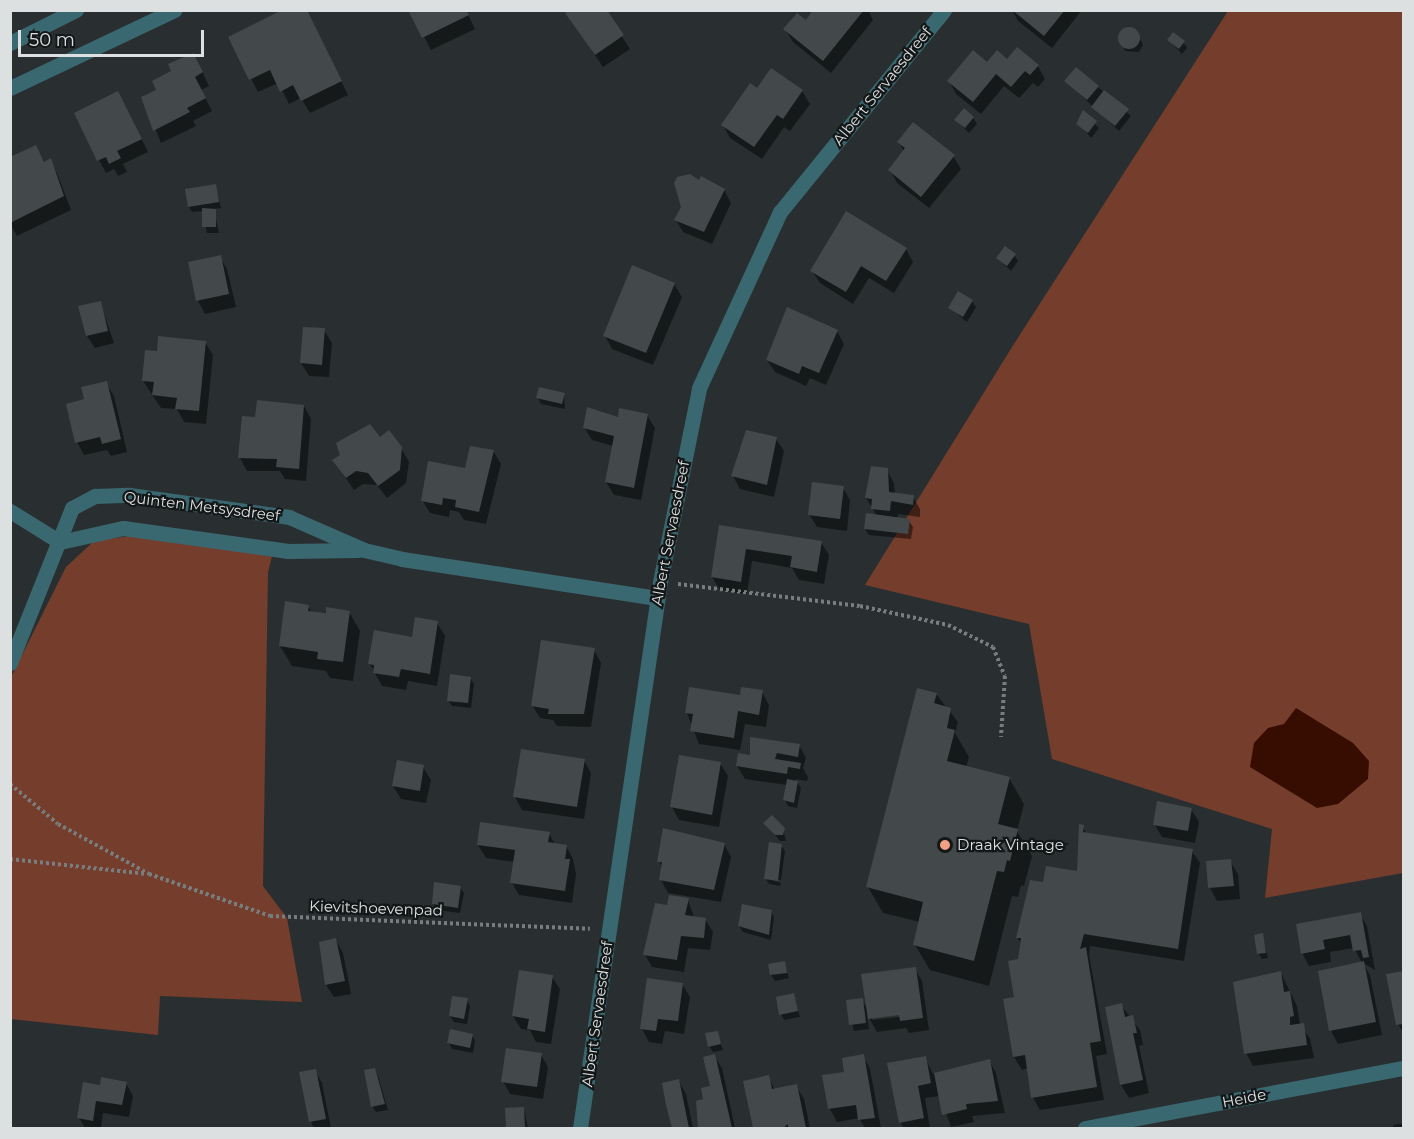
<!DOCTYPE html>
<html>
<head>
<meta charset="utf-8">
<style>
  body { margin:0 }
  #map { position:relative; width:1414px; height:1139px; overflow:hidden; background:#292f30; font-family:Montserrat,sans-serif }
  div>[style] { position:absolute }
  .green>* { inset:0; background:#753d2b }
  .water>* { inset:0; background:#370d02 }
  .shadow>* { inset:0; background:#0007 }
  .building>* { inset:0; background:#43494b }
  .round { border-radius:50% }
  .path>* { height:4px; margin-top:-2px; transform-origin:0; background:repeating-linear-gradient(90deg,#787d7e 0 3px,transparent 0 6px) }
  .street>* { height:15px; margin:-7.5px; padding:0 7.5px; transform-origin:7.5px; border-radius:7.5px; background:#3a6871 }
  .dots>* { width:16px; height:16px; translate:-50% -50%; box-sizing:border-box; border:3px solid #141717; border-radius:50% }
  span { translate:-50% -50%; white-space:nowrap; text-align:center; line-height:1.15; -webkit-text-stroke:4.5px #141717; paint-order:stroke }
  .street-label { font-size:15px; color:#dce0e1 }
  .poi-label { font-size:15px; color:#dce0e1 }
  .left { translate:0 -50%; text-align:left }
  .frame { position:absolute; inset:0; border:12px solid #dce0e1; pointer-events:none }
  .scale { position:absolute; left:18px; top:30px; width:186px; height:27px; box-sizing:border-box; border:3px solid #dce0e1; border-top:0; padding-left:8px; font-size:18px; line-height:21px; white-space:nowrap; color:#dce0e1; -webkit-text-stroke:4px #141717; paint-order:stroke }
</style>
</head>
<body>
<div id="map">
  <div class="green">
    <div style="clip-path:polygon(1228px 11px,1403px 11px,1403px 873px,1265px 898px,1272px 829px,1052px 759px,1029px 624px,865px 585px,1012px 347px)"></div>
    <div style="clip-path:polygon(130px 536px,272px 556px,268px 573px,263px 886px,287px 918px,302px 1002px,160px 996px,158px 1035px,11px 1019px,10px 679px,66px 567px,94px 541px)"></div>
  </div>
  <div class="water">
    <div style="clip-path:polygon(1296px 708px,1353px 743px,1369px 761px,1368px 779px,1338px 804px,1317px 808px,1250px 767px,1254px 743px,1268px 728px,1284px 724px)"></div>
  </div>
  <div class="shadow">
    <div style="clip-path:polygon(410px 10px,466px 10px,475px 29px,431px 50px)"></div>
    <div style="clip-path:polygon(605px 10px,630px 49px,603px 67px,575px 26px)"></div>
    <div style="clip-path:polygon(815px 10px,868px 10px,873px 20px,831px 73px,793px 42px,785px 29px,806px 22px)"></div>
    <div style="clip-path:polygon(1012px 10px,1082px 10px,1052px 48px,1018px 21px)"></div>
    <div style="clip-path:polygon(309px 15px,348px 95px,310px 113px,301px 98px,289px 104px,278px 83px,258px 92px,230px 38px)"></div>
    <div style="clip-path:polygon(1122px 31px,1137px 32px,1143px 45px,1139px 52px,1125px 51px,1119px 37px)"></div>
    <div style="clip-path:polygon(1169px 40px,1183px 42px,1187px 48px,1182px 54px)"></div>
    <div style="clip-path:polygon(1007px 61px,1038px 66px,1045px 79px,1038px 87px,1033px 83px,1019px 98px,1004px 86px,981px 114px,956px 94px,949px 81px,987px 64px)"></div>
    <div style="clip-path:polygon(200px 67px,209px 86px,201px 90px,212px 111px,193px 121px,196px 126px,161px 143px,143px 98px)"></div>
    <div style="clip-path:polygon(1066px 81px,1098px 87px,1131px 116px,1119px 131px)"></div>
    <div style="clip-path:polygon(757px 90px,802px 91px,810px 104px,790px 131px,784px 127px,762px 159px,730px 138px,723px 125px)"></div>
    <div style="clip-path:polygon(125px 105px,148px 152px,123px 164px,127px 172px,118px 176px,114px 169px,106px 173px,99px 160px)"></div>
    <div style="clip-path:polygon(1084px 113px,1099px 128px,1091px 138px,1077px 121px)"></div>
    <div style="clip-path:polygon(973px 118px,977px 124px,969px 133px,956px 120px)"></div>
    <div style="clip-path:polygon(899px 142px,953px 156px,961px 169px,929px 208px,897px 183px,890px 170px,904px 152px)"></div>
    <div style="clip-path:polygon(35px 146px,45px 163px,50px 160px,57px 173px,71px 210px,17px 236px,10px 224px,10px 159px)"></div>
    <div style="clip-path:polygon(700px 182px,724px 190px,731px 203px,712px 244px,683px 232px,676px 220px)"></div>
    <div style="clip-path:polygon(215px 185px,221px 208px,214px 209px,219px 233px,207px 233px,203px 211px,192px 212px,189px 207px)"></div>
    <div style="clip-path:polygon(906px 249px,913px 262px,894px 293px,869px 278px,853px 304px,820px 283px,812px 271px)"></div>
    <div style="clip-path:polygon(1014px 255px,1018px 261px,1011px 271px,998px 258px)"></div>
    <div style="clip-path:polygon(220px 257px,227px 269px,236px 307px,205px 314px,198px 301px,189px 263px)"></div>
    <div style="clip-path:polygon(674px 284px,682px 297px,653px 365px,612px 349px,605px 336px)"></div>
    <div style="clip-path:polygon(972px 301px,976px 307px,967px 322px,950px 308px)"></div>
    <div style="clip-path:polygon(100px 302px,114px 343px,95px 348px,87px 336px)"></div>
    <div style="clip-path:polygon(324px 330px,332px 343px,329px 377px,309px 376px,301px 363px)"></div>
    <div style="clip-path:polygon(837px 331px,844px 344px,826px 385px,810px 378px,806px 386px,775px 372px,767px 360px)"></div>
    <div style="clip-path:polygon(205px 342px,213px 355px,206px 424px,184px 422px,177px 409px,161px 408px,143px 381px,158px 353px)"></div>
    <div style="clip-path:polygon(106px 383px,114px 396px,127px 452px,111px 456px,107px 450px,84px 455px,77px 442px)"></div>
    <div style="clip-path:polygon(564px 394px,565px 409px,541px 404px,538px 398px)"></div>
    <div style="clip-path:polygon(304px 406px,311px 419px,306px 481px,285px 479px,280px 471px,247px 471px,240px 458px,257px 419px)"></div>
    <div style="clip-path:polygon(588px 409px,619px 418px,647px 415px,655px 428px,641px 500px,614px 495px,606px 482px,613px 446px,592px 440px,584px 427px)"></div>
    <div style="clip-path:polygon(379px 439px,401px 448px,409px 462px,406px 483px,387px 498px,377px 485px,363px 484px,354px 490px,334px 461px)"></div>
    <div style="clip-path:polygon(776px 439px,784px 451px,774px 497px,740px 489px,733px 476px,739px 450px)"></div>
    <div style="clip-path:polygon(494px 452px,501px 464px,486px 524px,464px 520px,459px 512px,450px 510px,449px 517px,430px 513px,422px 500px)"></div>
    <div style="clip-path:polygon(887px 470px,894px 483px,895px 494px,913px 497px,920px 509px,920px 517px,898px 514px,897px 519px,909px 521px,913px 527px,911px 539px,869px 535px,865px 529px,877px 516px,866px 498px)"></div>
    <div style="clip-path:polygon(843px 488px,850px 500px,847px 531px,817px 527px,809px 514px)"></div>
    <div style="clip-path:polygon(720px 527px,821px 542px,829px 555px,824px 584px,799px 580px,792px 568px,752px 561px,747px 594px,720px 590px,712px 577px)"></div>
    <div style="clip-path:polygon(308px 606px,312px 613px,349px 612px,360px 631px,353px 681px,330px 678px,326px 671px,292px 666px,280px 646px)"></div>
    <div style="clip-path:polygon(437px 623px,445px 636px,437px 686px,408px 681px,406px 690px,382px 686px,370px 664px)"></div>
    <div style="clip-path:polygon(594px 650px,601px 663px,591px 727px,557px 726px,553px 720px,540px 718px,532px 705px)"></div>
    <div style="clip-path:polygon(470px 678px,474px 684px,471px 708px,452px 706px,448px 700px)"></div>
    <div style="clip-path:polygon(762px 692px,769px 705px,766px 727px,745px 724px,740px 750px,699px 744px,687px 713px)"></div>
    <div style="clip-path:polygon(936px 694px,958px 722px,955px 733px,969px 757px,966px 767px,1009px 778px,1024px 804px,1017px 831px,1032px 856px,1024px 886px,1021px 885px,1018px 897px,1012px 896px,989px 986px,930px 970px,915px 945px,920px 922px,883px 913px,868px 887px)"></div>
    <div style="clip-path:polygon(799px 745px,806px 758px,803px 768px,808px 777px,807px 781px,795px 779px,801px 788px,797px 808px,788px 806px,785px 800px,787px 785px,745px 779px,737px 766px,751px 757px)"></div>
    <div style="clip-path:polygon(584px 760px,591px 773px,584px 819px,522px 810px,515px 797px)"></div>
    <div style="clip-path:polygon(720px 763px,728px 776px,719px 827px,679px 820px,672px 807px)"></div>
    <div style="clip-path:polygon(423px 767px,431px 780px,426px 803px,401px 799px,393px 786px)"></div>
    <div style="clip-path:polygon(1191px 809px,1199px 822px,1195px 843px,1162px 837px,1154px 824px)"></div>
    <div style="clip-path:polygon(765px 823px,783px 829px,786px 841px,780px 841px)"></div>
    <div style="clip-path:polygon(1080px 826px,1088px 834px,1192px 851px,1200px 863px,1184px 961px,1090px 946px,1089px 955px,1107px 1054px,1096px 1056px,1104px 1100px,1040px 1110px,1033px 1098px,1028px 1068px,1022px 1070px,1014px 1057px,1022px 945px,1017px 937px,1044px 884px,1078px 873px)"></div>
    <div style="clip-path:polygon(549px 833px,555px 845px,566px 846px,573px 859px,576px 874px,572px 903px,519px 895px,512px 883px,515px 862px,486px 858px,478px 845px)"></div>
    <div style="clip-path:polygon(724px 844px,731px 857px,721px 902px,668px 893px,661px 880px,663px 868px,659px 861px)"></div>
    <div style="clip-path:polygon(781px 845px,785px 851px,781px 880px,767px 878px,781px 883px,780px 886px,769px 884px,765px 878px)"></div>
    <div style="clip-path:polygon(1230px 861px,1238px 874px,1240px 899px,1217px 901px,1210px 888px,1207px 863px)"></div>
    <div style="clip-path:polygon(460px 887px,464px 893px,460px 913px,437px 910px,433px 904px)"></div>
    <div style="clip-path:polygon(688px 900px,694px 917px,705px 919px,713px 932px,710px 950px,688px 948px,684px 972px,652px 967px,645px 955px,669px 907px)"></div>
    <div style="clip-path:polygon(771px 911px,774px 917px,771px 940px,743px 932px,739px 926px)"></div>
    <div style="clip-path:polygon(1360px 914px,1367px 926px,1375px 970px,1363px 963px,1370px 975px,1382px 1035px,1338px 1044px,1331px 1031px,1320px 972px,1362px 963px,1354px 948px,1330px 952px,1331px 962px,1309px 966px,1302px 953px)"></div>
    <div style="clip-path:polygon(1262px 935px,1268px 958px,1262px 959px,1258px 953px)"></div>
    <div style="clip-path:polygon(336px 940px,343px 953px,351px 994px,334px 997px,326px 985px)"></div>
    <div style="clip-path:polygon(784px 963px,789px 978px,775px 981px,771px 975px)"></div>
    <div style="clip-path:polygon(evenodd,915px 969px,922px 981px,929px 1030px,909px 1033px,906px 1028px,877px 1032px,867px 1014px,869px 1029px,854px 1031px,847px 1002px,862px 1000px,868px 1010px,915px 969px,906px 1013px,907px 1016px,872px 1020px,872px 1017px,906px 1013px)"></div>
    <div style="clip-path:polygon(1404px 972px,1404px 1034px,1398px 1024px)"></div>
    <div style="clip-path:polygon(1281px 973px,1297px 1006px,1300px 1025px,1310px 1038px,1314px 1058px,1253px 1066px,1246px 1053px)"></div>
    <div style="clip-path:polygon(552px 977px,560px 989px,551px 1044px,536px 1042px,530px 1030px,521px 1029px,513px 1016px)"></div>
    <div style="clip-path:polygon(682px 984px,690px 997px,684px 1034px,665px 1031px,662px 1044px,649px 1042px,642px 1029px)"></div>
    <div style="clip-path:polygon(793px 995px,800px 1017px,784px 1020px,781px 1014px)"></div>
    <div style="clip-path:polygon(467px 1000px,470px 1006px,467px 1024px,454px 1022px,450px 1016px)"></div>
    <div style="clip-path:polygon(1121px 1005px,1140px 1030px,1143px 1045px,1139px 1046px,1149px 1093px,1129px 1098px,1121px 1085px,1107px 1008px)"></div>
    <div style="clip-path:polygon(717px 1033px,723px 1050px,713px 1052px,709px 1046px)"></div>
    <div style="clip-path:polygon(472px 1035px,475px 1041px,473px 1053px,452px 1049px,449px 1043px)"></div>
    <div style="clip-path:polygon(541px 1055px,548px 1067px,543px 1099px,510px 1094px,503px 1081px)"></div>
    <div style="clip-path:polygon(714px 1056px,722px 1068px,735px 1128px,701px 1128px,697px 1102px,705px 1100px,712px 1087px)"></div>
    <div style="clip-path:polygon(863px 1056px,870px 1069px,881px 1128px,865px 1128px,859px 1118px,837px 1122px,830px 1109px,824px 1077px,846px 1073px)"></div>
    <div style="clip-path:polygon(925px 1058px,933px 1074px,989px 1060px,996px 1073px,1005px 1113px,972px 1116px,974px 1122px,951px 1127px,940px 1096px,925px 1098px,930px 1128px,904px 1128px,900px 1122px)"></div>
    <div style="clip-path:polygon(374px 1070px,378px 1076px,388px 1110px,376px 1112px,372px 1106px)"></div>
    <div style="clip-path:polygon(315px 1071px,322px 1083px,331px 1128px,314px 1128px,311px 1122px,301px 1073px)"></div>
    <div style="clip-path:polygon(768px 1077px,775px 1090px,796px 1086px,804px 1099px,810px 1128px,755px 1128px,745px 1082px)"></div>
    <div style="clip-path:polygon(679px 1081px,686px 1094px,693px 1128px,674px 1128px,663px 1084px)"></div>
    <div style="clip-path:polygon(126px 1083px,133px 1096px,129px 1117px,103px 1113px,101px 1128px,85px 1128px,79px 1118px,101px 1087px)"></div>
    <div style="clip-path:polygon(524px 1109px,528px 1128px,508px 1128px,507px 1110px)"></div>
    <div style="clip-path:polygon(1404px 1123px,1404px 1128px,1393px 1128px,1393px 1125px)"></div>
  </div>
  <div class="building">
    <div style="clip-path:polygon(282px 10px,307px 10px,342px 81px,301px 101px,293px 85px,280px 92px,270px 70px,249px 80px,228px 37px)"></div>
    <div style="clip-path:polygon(408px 10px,466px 10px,469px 15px,422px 38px)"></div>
    <div style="clip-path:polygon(569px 10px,607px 10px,624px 35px,595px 55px,565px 13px)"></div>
    <div style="clip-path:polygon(813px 10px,864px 10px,823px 61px,783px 29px,797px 13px,806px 20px)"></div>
    <div style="clip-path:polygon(1012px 10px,1065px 10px,1044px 36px)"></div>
    <div class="round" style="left:1118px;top:27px;width:22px;height:22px"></div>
    <div style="clip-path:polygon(1173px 32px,1185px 41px,1179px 49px,1167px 40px)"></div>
    <div style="clip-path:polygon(1017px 47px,1039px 65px,1030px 75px,1025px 71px,1011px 87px,996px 74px,973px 102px,947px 81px,973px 50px,987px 62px,997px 50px,1007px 59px)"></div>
    <div style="clip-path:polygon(193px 53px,203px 72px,195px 77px,206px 98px,187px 108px,190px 112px,153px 131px,141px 97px,156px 90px,152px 81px,171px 71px,168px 64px)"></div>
    <div style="clip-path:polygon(1076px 67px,1099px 86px,1087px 100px,1064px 81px)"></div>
    <div style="clip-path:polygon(771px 68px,803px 90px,783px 119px,777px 115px,754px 147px,721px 125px,750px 83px,757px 88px)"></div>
    <div style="clip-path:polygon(1104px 90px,1129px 109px,1115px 126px,1091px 107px)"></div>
    <div style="clip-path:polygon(118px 91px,142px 139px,117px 151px,121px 158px,109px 164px,106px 157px,97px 161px,74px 113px)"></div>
    <div style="clip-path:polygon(964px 108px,974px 117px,965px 128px,954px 120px)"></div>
    <div style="clip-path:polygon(1083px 110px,1097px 121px,1088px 133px,1076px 124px)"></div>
    <div style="clip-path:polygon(913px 122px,955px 155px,921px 197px,888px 170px,905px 148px,897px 142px)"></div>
    <div style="clip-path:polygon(36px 145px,44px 162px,51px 158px,64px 196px,10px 223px,10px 157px)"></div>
    <div style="clip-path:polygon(690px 174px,699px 180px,701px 176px,725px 189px,704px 232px,674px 220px,681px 207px,674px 183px,677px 177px)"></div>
    <div style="clip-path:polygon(216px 184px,219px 202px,188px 207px,185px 189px)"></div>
    <div style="clip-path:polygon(202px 208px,216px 209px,216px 227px,202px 227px)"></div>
    <div style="clip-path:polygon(846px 211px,907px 248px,886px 281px,861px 266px,846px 292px,810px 271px)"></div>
    <div style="clip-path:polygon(1005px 246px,1016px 254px,1007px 266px,996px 258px)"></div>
    <div style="clip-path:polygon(221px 255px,229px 294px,196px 301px,188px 262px)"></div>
    <div style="clip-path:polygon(632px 265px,675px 283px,646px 353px,603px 336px)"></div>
    <div style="clip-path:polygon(958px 291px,973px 300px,963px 317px,948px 308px)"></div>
    <div style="clip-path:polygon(101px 301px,108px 331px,86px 336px,78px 306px)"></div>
    <div style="clip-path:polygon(787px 307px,838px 330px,819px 373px,802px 366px,799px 374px,766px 360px)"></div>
    <div style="clip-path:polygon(303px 327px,325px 328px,322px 365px,300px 363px)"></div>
    <div style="clip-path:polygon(158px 336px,206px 341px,199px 411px,175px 409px,177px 398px,152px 395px,154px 382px,142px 381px,145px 350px,157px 351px)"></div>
    <div style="clip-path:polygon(107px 381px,121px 439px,102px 444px,100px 437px,75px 443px,66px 404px,84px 399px,81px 387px)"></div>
    <div style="clip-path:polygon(539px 387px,565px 393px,562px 404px,536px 398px)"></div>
    <div style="clip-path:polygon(257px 400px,304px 405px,299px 469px,276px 467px,277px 459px,238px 458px,242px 416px,255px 417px)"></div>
    <div style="clip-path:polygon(587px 407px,618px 417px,619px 408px,648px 414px,634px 488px,605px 482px,614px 436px,583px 428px)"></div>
    <div style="clip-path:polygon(370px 424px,380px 437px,389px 430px,402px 447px,400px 470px,378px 486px,368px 473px,356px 471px,346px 478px,332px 460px,340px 455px,336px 443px)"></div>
    <div style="clip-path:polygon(746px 430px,777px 437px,767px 485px,731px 476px)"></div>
    <div style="clip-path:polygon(470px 446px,494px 450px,479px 512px,455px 507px,456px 500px,443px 498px,442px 505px,421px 501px,428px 461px,465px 468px)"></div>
    <div style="clip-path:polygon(871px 466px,888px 468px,889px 492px,914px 495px,913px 505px,891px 501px,890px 511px,871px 509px,872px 499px,865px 498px)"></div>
    <div style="clip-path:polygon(812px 482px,844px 486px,840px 519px,808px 515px)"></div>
    <div style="clip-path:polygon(866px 513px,910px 519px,908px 534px,864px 529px)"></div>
    <div style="clip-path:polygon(719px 525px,822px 541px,817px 572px,790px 567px,792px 556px,746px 549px,741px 582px,711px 577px)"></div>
    <div style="clip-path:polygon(285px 601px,309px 605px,308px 611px,326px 613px,326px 607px,350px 611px,343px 662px,317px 659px,318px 652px,279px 646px)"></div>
    <div style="clip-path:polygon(415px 617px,438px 621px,430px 674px,401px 669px,399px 677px,373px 673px,374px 665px,368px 664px,374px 630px,412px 637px)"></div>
    <div style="clip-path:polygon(541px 640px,595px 648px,584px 714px,548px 714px,549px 709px,531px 706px)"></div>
    <div style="clip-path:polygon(450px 674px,471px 677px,468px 703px,447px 701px)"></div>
    <div style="clip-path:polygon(689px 687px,740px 695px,741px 687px,763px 690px,759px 715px,738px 711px,734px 738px,690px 731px,693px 714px,685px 713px)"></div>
    <div style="clip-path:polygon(917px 688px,937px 693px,934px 703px,951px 708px,947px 728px,955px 730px,947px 761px,1010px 777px,998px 824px,1018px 829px,1010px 861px,1007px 860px,1004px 872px,997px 871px,974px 961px,913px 945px,923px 902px,866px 887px)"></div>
    <div style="clip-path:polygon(750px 737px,800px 744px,798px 757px,777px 753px,775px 759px,801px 763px,800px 769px,788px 767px,787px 774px,736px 766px,738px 753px,750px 755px)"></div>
    <div style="clip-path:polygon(521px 749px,585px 759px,577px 807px,513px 797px)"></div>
    <div style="clip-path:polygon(679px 755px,721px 762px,712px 815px,670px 807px)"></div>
    <div style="clip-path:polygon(397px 760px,424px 765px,420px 791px,392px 786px)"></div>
    <div style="clip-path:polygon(787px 779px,798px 781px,794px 803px,783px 800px)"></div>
    <div style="clip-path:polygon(1157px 801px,1192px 808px,1188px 831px,1153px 825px)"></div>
    <div style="clip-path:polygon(772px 815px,785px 828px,783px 835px,775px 835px,763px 823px)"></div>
    <div style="clip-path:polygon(480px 822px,550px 832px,548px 842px,567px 845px,565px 859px,570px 859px,565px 891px,510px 883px,515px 850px,477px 845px)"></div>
    <div style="clip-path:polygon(1079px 824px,1084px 825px,1083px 832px,1193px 849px,1178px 949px,1084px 934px,1080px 949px,1086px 947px,1101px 1041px,1090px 1043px,1097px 1087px,1031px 1098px,1025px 1055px,1013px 1057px,1003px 999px,1014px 997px,1008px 961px,1018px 959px,1021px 938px,1016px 938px,1030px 880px,1043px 882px,1046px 866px,1077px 871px)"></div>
    <div style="clip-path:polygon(663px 828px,725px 843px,714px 890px,659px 880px,662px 862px,657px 862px)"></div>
    <div style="clip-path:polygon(769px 842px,782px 844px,778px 881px,764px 879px)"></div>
    <div style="clip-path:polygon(1231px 859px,1234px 886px,1208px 888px,1206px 861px)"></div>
    <div style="clip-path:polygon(434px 882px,461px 886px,458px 908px,432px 904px)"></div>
    <div style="clip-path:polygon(669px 895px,689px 898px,685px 915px,706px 918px,704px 938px,681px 936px,677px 960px,643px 955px,655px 903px,667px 905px)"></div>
    <div style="clip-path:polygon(742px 904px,772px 910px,769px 935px,738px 926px)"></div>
    <div style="clip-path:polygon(1361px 912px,1369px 957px,1363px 958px,1361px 950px,1353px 951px,1350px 935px,1323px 940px,1325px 949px,1301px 954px,1296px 924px)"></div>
    <div style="clip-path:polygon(1263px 933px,1266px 953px,1257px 954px,1254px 935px)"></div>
    <div style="clip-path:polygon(336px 938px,345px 981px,325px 985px,319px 942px)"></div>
    <div style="clip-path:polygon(785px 961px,787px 973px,770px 975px,768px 964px)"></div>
    <div style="clip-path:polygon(1364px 961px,1376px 1022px,1329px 1031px,1318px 971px)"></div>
    <div style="clip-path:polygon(916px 967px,923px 1018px,900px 1021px,899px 1015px,868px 1019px,861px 974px)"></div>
    <div style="clip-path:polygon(519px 970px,553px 975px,545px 1032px,527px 1029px,529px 1019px,512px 1016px)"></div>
    <div style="clip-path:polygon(1281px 971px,1284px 992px,1290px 991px,1294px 1016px,1290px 1017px,1290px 1025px,1304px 1023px,1307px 1045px,1244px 1054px,1233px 982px)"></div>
    <div style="clip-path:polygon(1404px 971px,1404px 1024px,1396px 1025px,1386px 974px)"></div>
    <div style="clip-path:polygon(647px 978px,683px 983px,678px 1021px,658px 1019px,656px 1031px,640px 1029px)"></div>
    <div style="clip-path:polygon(794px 993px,798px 1011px,779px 1015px,776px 997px)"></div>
    <div style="clip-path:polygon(452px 996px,468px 998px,464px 1019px,449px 1016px)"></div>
    <div style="clip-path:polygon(863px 998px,866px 1023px,849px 1025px,846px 1000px)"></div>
    <div style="clip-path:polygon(1122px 1003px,1125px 1017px,1133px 1015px,1137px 1033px,1133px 1033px,1143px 1080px,1120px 1085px,1105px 1007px)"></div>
    <div style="clip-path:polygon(450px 1029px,473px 1034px,470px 1048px,447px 1043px)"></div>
    <div style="clip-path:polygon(718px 1031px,721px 1044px,708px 1047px,705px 1033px)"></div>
    <div style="clip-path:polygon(506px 1048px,542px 1053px,537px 1087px,501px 1082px)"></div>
    <div style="clip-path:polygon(715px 1054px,732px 1128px,698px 1128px,696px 1101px,703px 1099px,701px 1088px,710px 1086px,703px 1057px)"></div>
    <div style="clip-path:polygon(864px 1054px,875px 1118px,858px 1120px,856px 1105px,828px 1109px,822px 1075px,844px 1072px,842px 1058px)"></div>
    <div style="clip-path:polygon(926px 1056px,931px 1083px,918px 1086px,924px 1118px,899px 1123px,887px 1063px)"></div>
    <div style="clip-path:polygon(990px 1059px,998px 1101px,966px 1104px,967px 1109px,942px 1115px,934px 1073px)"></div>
    <div style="clip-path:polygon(375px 1068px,385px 1104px,371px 1107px,364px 1070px)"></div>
    <div style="clip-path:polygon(316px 1069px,326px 1119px,309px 1122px,299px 1072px)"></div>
    <div style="clip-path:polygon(769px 1075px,772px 1089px,797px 1084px,806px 1128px,788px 1128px,788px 1124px,783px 1128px,753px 1128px,743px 1081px)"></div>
    <div style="clip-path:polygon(101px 1077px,127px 1082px,122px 1105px,96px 1101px,93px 1121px,77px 1118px,83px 1082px,100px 1085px)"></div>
    <div style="clip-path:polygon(679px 1079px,689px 1128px,672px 1128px,666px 1105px,662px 1083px)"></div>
    <div style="clip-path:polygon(524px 1107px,525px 1128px,506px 1128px,505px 1108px)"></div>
  </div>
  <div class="path">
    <div style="left:678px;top:584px;width:183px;rotate:6.9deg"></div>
    <div style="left:860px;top:606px;width:90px;rotate:12.2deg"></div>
    <div style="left:948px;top:625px;width:50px;rotate:26.1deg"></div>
    <div style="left:993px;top:647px;width:31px;rotate:68deg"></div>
    <div style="left:1005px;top:676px;width:61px;rotate:93.8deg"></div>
    <div style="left:10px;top:784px;width:62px;rotate:39.8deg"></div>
    <div style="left:58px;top:824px;width:104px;rotate:28.8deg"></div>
    <div style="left:149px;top:874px;width:128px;rotate:19.1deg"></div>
    <div style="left:270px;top:916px;width:320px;rotate:2.3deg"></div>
    <div style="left:10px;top:859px;width:138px;rotate:6.2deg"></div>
  </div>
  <div class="street">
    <div style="left:10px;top:43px;width:74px;rotate:-26.6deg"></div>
    <div style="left:10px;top:88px;width:182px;rotate:-25.4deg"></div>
    <div style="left:10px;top:511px;width:59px;rotate:31.8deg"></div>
    <div style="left:60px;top:542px;width:65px;rotate:-12.5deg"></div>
    <div style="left:123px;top:528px;width:167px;rotate:7.9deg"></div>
    <div style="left:288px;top:551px;width:70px;rotate:-0.8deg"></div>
    <div style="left:10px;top:663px;width:167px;rotate:-68.2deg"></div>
    <div style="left:72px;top:508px;width:26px;rotate:-28deg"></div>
    <div style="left:95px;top:496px;width:34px;rotate:-2deg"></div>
    <div style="left:129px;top:495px;width:162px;rotate:7.8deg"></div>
    <div style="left:289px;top:517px;width:82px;rotate:23.7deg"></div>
    <div style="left:364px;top:550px;width:39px;rotate:13deg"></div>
    <div style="left:402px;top:559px;width:258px;rotate:8.7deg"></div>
    <div style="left:580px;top:1128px;width:552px;rotate:-81.66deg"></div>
    <div style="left:660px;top:582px;width:198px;rotate:-78.6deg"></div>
    <div style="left:699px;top:388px;width:194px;rotate:-65.3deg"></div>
    <div style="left:780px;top:212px;width:260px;rotate:-50.9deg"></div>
    <div style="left:1085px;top:1128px;width:325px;rotate:-10.7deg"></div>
  </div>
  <div class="dots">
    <div style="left:945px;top:845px;background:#f39f84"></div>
  </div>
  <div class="street-label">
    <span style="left:882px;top:86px;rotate:-51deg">Albert Servaesdreef</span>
    <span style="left:202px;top:506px;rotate:7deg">Quinten Metsysdreef</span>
    <span style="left:670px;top:533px;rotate:-79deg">Albert Servaesdreef</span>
    <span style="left:376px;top:908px;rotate:2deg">Kievitshoevenpad</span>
    <span style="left:597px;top:1014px;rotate:-82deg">Albert Servaesdreef</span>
    <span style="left:1244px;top:1098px;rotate:-11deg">Heide</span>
  </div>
  <div class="poi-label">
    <span class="left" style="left:957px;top:845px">Draak Vintage</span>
  </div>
  <div class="frame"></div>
  <div class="scale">50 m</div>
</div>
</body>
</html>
